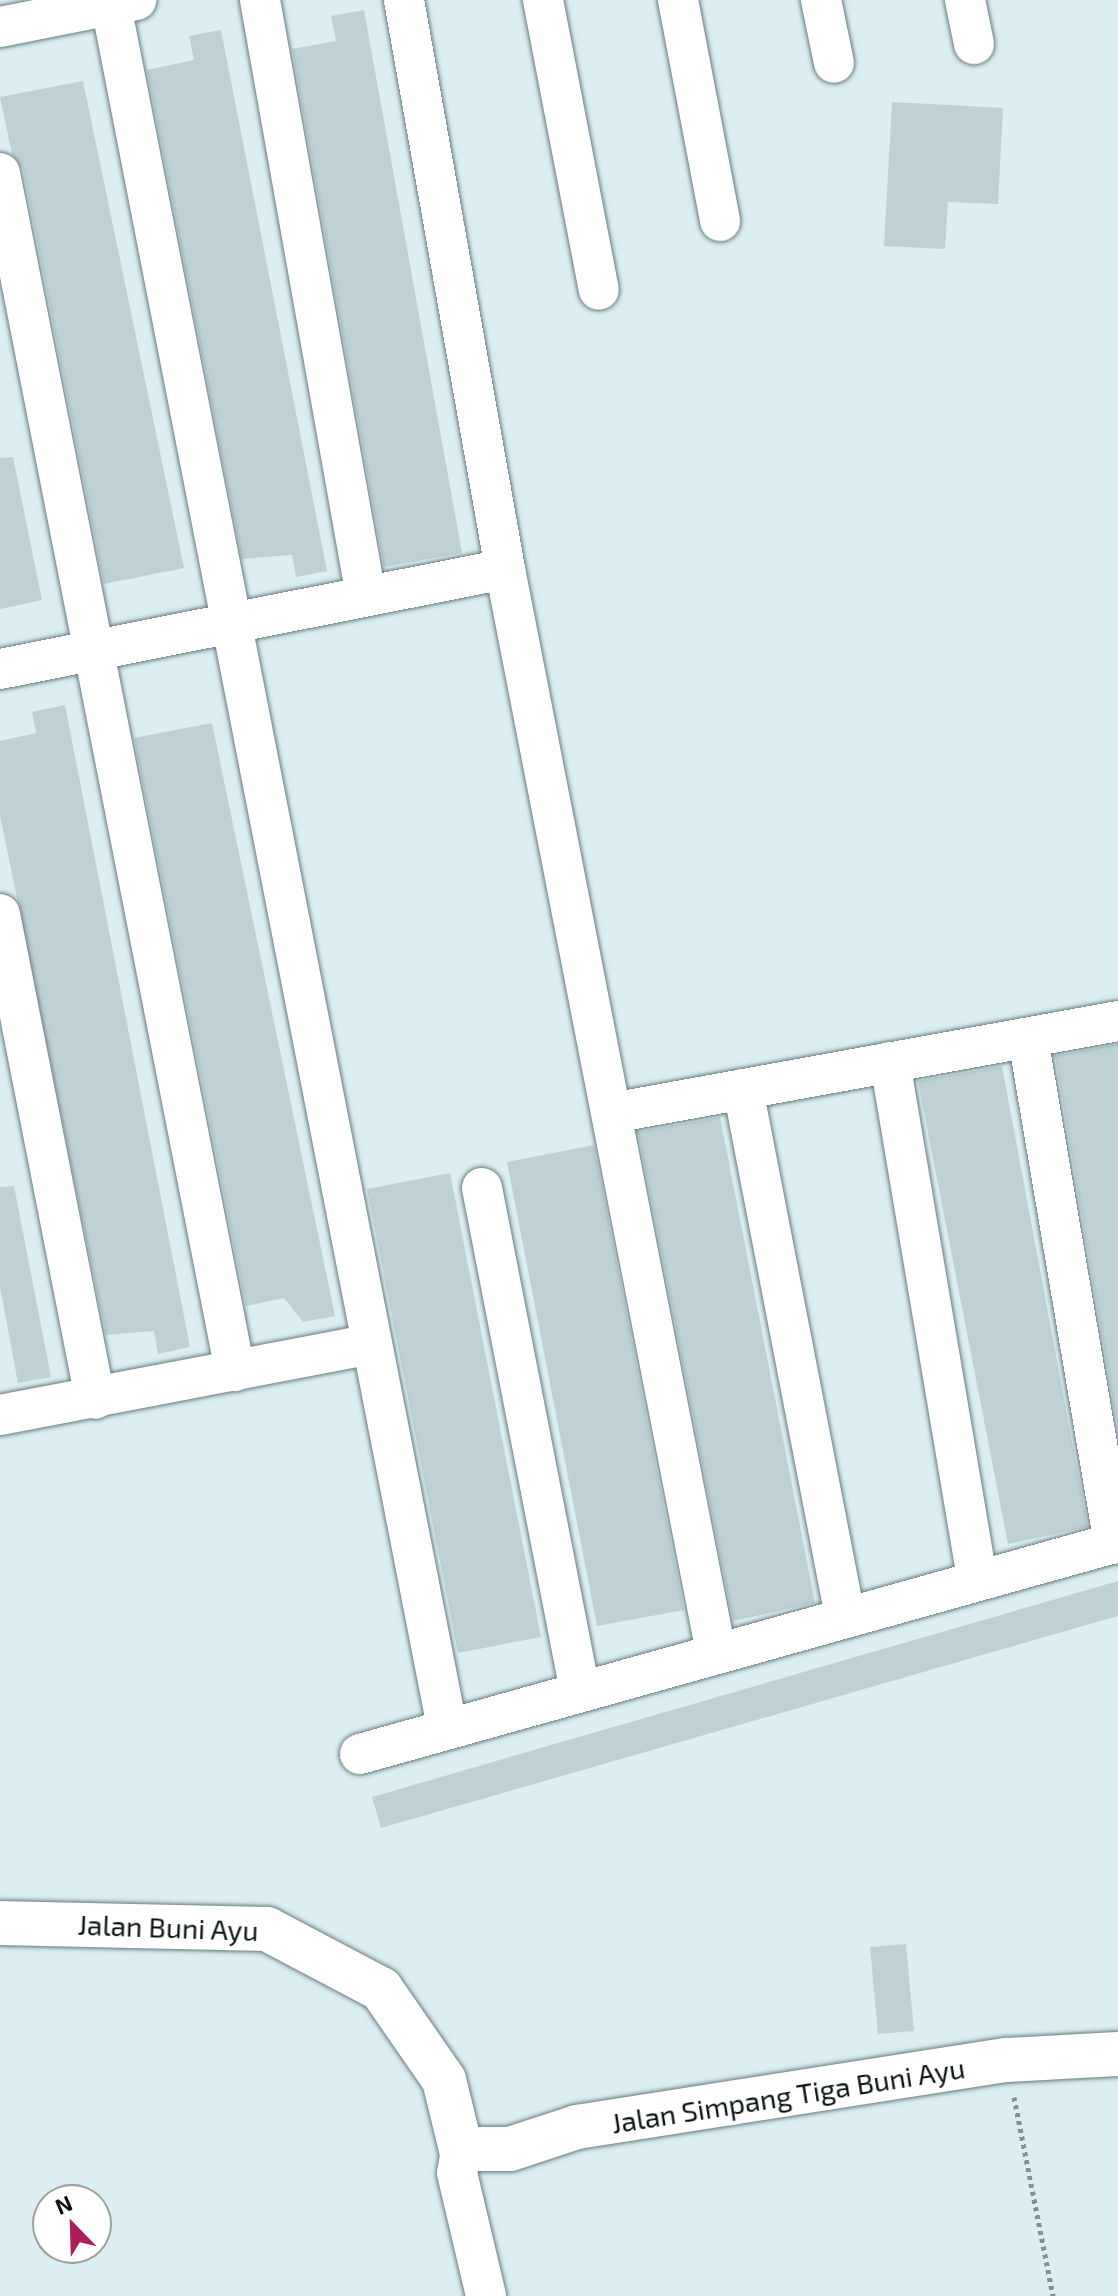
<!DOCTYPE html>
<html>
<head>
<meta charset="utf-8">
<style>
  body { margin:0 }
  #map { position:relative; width:1118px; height:2296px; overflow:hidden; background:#dbeff3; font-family:"Exo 2",sans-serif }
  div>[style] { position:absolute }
  .building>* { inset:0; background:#bed1d5 }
  .path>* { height:5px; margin-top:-2.5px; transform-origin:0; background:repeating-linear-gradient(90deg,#829194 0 4px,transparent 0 8px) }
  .roads { filter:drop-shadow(0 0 2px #697b7f) drop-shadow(0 0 2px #697b7f) }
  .minor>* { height:40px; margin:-20px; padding:0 20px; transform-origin:20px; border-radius:20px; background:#fff }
  .secondary>* { height:44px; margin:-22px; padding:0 22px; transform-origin:22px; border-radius:22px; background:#fff }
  span { translate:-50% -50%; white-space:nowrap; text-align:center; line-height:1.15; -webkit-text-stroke:8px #fff; paint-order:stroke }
  .street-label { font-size:28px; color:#0b1214 }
  .north { position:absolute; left:32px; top:2184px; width:80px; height:80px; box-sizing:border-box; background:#fff; border:2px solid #9da0a1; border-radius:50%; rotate:337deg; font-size:22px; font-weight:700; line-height:32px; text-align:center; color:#0b1214 }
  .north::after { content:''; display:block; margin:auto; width:28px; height:36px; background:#ab1f5d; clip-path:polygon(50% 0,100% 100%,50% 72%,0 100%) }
</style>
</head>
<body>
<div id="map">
  <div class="building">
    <div style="clip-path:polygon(364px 10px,462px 553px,384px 567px,292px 49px,336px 41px,331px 16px)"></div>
    <div style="clip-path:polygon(221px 30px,327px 571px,296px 577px,292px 555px,242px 559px,147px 70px,194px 60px,189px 36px)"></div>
    <div style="clip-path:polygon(83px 81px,184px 568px,104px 584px,23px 169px,12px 154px,0 97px)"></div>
    <div style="clip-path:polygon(892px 102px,1003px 108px,998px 204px,948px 202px,945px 249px,884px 246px)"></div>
    <div style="clip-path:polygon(13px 457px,42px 600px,0 609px,0 458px)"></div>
    <div style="clip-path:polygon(65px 705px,190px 1347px,158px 1354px,154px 1331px,106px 1335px,0 815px,0 741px,36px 733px,32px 712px)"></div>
    <div style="clip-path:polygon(212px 723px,335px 1316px,303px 1322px,284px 1298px,246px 1306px,134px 738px)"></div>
    <div style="clip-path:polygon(1118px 1044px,1118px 1430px,1055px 1056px)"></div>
    <div style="clip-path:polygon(1002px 1066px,1088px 1527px,1008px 1544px,918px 1081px)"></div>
    <div style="clip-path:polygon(720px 1117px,815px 1603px,733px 1621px,638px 1132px)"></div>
    <div style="clip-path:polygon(594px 1145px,684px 1610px,597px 1626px,507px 1162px)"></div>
    <div style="clip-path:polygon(450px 1173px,541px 1637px,458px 1653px,367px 1189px)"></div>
    <div style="clip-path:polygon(14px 1186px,51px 1377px,18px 1383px,0 1287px,0 1187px)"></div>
    <div style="clip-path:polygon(1118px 1581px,1118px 1616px,381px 1828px,372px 1797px)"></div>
    <div style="clip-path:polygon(906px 1944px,914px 2031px,878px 2034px,870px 1947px)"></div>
  </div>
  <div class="path">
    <div style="left:1014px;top:2097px;width:203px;rotate:78.9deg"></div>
  </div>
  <div class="roads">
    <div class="minor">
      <div style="left:110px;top:0;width:1761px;rotate:78.96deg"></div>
      <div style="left:260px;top:0;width:605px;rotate:79.92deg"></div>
      <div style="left:404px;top:0;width:578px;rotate:79.93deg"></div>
      <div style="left:505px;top:569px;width:1103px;rotate:78.98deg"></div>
      <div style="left:543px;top:0;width:295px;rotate:79.1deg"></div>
      <div style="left:678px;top:0;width:225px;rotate:79.2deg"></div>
      <div style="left:821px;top:0;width:64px;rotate:78.3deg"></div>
      <div style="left:965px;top:0;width:45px;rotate:78.4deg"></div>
      <div style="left:0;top:27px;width:139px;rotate:-11.2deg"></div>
      <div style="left:0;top:173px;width:1221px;rotate:78.9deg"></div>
      <div style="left:0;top:669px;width:515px;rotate:-11.2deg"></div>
      <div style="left:0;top:914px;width:494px;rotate:78.9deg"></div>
      <div style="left:1028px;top:1038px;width:513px;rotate:80.35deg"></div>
      <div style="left:890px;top:1062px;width:523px;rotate:80.43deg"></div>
      <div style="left:743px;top:1089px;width:537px;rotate:79.05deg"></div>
      <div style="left:612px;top:1113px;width:514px;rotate:-10.3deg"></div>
      <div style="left:482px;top:1188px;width:512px;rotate:78.98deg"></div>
      <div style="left:0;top:1415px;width:378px;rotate:-10.8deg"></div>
      <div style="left:360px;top:1754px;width:787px;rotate:-15.63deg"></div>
      <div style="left:461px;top:2149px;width:24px;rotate:99deg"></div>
      <div style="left:457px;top:2173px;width:126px;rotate:76.7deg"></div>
    </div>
    <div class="secondary">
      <div style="left:0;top:1923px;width:267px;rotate:1.3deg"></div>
      <div style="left:267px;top:1929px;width:129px;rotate:27.8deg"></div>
      <div style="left:381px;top:1989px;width:111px;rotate:55.3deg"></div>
      <div style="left:444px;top:2080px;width:71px;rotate:76.2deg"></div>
      <div style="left:461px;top:2149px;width:49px"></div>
      <div style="left:510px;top:2149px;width:71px;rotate:-18.2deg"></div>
      <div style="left:577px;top:2127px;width:435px;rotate:-8.9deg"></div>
      <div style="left:1007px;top:2060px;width:111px;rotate:-3.1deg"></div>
    </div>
  </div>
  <div class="street-label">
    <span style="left:168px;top:1927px;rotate:2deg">Jalan Buni Ayu</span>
    <span style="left:788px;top:2095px;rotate:-9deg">Jalan Simpang Tiga Buni Ayu</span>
  </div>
  <div class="north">N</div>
</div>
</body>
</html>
